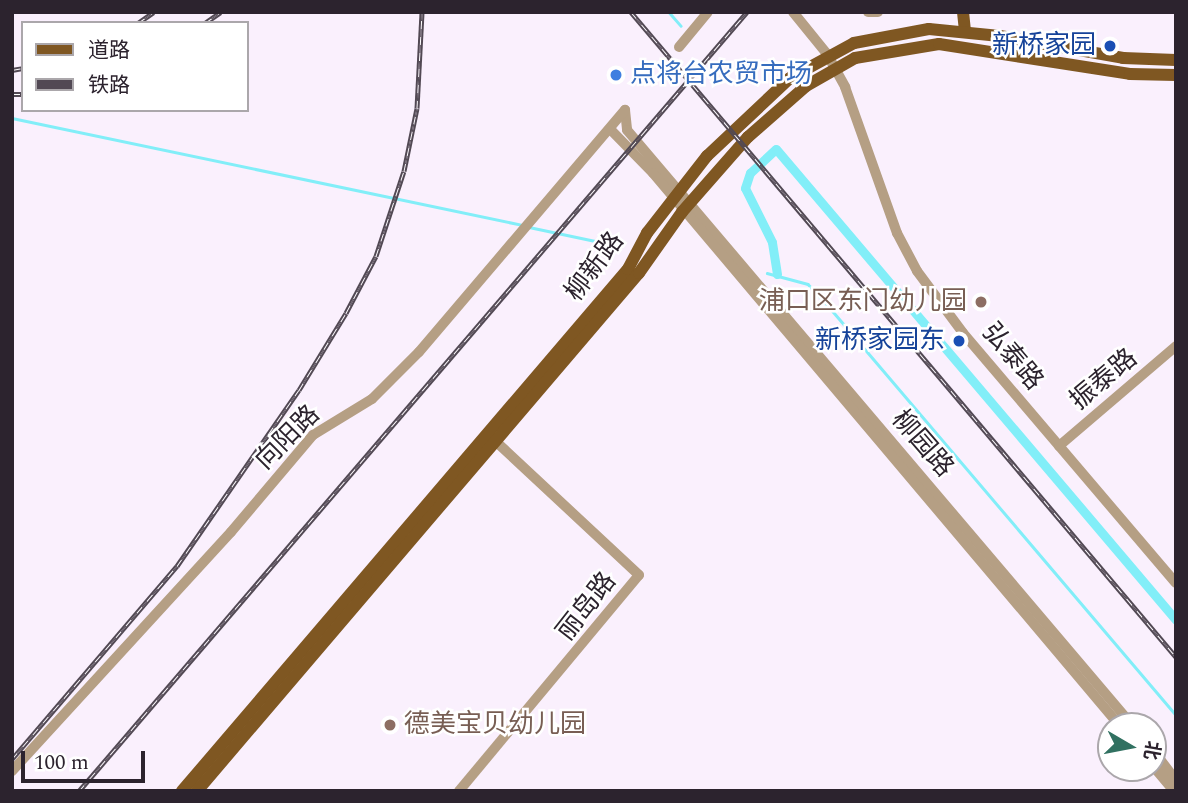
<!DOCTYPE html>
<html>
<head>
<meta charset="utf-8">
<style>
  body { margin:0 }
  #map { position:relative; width:1188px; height:803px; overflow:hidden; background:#faf0fd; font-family:Spectral,"Noto Sans SC",serif }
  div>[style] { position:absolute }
  .stream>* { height:2.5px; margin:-1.25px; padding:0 1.25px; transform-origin:1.25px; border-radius:1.25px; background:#82eef8 }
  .canal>* { height:9px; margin:-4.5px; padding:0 4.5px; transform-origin:4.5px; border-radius:4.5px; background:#82eef8 }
  .minor>* { height:10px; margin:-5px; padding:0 5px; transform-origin:5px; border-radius:5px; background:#b59f84 }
  .major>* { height:12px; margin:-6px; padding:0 6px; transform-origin:6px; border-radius:6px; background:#7f5722 }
  .rail>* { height:5px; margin-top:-2.5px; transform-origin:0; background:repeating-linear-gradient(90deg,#fff 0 8px,#524954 0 16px); box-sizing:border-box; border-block:2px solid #524954 }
  .dots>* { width:19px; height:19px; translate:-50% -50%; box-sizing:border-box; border:4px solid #fff; border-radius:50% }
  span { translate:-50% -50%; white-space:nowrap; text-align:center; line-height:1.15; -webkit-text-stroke:5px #fff; paint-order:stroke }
  .transit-label { font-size:26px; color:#164399 }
  .right { translate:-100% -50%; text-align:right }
  .shop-label { font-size:26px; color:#366cbe }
  .left { translate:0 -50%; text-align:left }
  .street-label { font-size:26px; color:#2c232e }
  .education-label { font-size:26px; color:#785e54 }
  .frame { position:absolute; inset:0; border:14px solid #2c232e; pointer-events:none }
  .legend { position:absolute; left:21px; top:21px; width:228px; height:91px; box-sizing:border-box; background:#fff; border:2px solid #aba7ab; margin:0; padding:9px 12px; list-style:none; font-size:21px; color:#2c232e }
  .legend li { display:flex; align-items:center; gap:14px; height:35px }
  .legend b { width:35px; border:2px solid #aba7ab }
  .north { position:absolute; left:1097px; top:712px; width:70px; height:70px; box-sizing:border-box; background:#fff; border:2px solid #aba7ab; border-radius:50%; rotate:100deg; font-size:19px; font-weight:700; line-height:28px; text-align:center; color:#2c232e }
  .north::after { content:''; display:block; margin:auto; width:24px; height:32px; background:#317161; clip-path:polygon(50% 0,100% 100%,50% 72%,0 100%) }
  .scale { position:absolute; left:21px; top:751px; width:124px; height:32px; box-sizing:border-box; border:4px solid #2c232e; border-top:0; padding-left:9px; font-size:21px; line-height:24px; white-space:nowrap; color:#2c232e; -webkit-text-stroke:5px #fff; paint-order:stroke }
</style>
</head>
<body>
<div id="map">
  <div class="stream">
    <div style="left:669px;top:12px;width:18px;rotate:49deg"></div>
    <div style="left:12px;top:118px;width:522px;rotate:11.83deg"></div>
    <div style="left:529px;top:227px;width:83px;rotate:11.9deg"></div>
    <div style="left:767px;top:273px;width:42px;rotate:15deg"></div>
    <div style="left:808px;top:284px;width:25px;rotate:47deg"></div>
    <div style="left:825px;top:302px;width:542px;rotate:49.64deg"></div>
  </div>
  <div class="canal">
    <div style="left:777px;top:274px;width:32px;rotate:-99deg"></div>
    <div style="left:772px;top:242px;width:60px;rotate:-116.6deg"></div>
    <div style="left:745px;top:188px;width:16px;rotate:-72deg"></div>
    <div style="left:750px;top:173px;width:35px;rotate:-43deg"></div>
    <div style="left:776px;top:149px;width:618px;rotate:49.66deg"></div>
  </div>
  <div class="minor">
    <div style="left:793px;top:12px;width:54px;rotate:51deg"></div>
    <div style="left:827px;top:54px;width:38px;rotate:61deg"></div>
    <div style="left:845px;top:87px;width:155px;rotate:70.4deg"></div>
    <div style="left:897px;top:233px;width:43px;rotate:62.2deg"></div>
    <div style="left:917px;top:271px;width:77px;rotate:53.4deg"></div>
    <div style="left:963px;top:333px;width:328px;rotate:49.6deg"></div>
    <div style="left:868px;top:12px;width:10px"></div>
    <div style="left:679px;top:47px;width:45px;rotate:-50.4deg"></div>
    <div style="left:625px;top:110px;width:20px;rotate:84deg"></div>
    <div style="left:627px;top:130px;width:782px;rotate:49.67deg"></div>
    <div style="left:610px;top:129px;width:62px;rotate:45.7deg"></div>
    <div style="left:653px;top:173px;width:724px;rotate:49.82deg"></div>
    <div style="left:1059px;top:446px;width:154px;rotate:-40.5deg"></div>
    <div style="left:1153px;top:750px;width:38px;rotate:53deg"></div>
    <div style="left:1153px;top:766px;width:33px;rotate:50deg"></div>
    <div style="left:12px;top:771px;width:324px;rotate:-47.5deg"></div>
    <div style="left:231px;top:532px;width:127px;rotate:-49.8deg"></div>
    <div style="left:313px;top:435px;width:69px;rotate:-31.4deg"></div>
    <div style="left:372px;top:399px;width:66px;rotate:-45deg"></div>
    <div style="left:419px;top:352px;width:318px;rotate:-49.6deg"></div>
    <div style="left:459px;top:791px;width:281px;rotate:-50.2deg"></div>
    <div style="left:639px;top:575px;width:202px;rotate:-137deg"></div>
  </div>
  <div class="major">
    <div style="left:963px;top:12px;width:19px;rotate:84deg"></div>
    <div style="left:182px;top:791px;width:687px;rotate:-49.49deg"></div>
    <div style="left:628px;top:269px;width:41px;rotate:-62.2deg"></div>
    <div style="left:647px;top:233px;width:98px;rotate:-52.1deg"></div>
    <div style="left:707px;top:156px;width:114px;rotate:-43.2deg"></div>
    <div style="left:790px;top:78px;width:73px;rotate:-28.7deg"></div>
    <div style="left:854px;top:43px;width:76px;rotate:-10.6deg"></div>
    <div style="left:929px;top:29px;width:71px;rotate:5.6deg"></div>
    <div style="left:1000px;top:36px;width:125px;rotate:10.1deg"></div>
    <div style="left:1123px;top:58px;width:53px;rotate:2.2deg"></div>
    <div style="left:197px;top:791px;width:681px;rotate:-49.53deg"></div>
    <div style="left:639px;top:273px;width:75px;rotate:-54.8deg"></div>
    <div style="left:682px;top:212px;width:100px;rotate:-48.7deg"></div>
    <div style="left:748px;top:137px;width:77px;rotate:-41.3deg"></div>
    <div style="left:806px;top:86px;width:56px;rotate:-29.7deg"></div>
    <div style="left:855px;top:58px;width:85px;rotate:-9.5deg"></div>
    <div style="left:939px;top:44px;width:193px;rotate:8.9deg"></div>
    <div style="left:1130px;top:74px;width:46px;rotate:1.2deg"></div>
  </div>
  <div class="rail">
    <div style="left:631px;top:12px;width:844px;rotate:49.8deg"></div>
    <div style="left:138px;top:23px;width:19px;rotate:-35deg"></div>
    <div style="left:205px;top:23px;width:19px;rotate:-35deg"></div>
    <div style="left:12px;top:70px;width:11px;rotate:-10deg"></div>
    <div style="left:12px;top:94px;width:11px"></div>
    <div style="left:12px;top:759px;width:254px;rotate:-49.5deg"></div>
    <div style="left:177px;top:566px;width:214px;rotate:-55.3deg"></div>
    <div style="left:299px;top:390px;width:90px;rotate:-58.6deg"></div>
    <div style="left:346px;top:313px;width:64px;rotate:-62.2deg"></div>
    <div style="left:376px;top:256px;width:89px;rotate:-71.8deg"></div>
    <div style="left:404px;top:171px;width:64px;rotate:-78.3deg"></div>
    <div style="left:417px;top:108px;width:96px;rotate:-87deg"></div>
    <div style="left:79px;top:791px;width:1026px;rotate:-49.39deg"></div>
  </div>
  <div class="dots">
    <div style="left:1110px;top:46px;background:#1a4fb4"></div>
    <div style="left:616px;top:75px;background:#3f7fe0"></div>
    <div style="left:981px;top:302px;background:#8d6e63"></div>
    <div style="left:959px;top:341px;background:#1a4fb4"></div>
    <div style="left:390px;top:725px;background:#8d6e63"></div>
  </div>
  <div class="transit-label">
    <span class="right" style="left:1096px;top:46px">新桥家园</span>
    <span class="right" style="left:945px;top:341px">新桥家园东</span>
  </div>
  <div class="shop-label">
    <span class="left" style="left:630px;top:75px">点将台农贸市场</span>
  </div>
  <div class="street-label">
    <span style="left:595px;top:267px;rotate:-53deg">柳新路</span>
    <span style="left:1012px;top:357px;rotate:50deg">弘泰路</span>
    <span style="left:1104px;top:380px;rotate:-40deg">振泰路</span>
    <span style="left:288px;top:438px;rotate:-45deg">向阳路</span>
    <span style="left:922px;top:444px;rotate:49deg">柳园路</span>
    <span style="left:587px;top:607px;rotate:-52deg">丽岛路</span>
  </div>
  <div class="education-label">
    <span class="right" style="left:967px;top:302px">浦口区东门幼儿园</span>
    <span class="left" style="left:404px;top:725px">德美宝贝幼儿园</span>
  </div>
  <div class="frame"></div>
  <ul class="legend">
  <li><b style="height:9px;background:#7f5722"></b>道路</li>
  <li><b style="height:9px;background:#524954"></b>铁路</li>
  </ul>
  <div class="north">北</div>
  <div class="scale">100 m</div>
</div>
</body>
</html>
